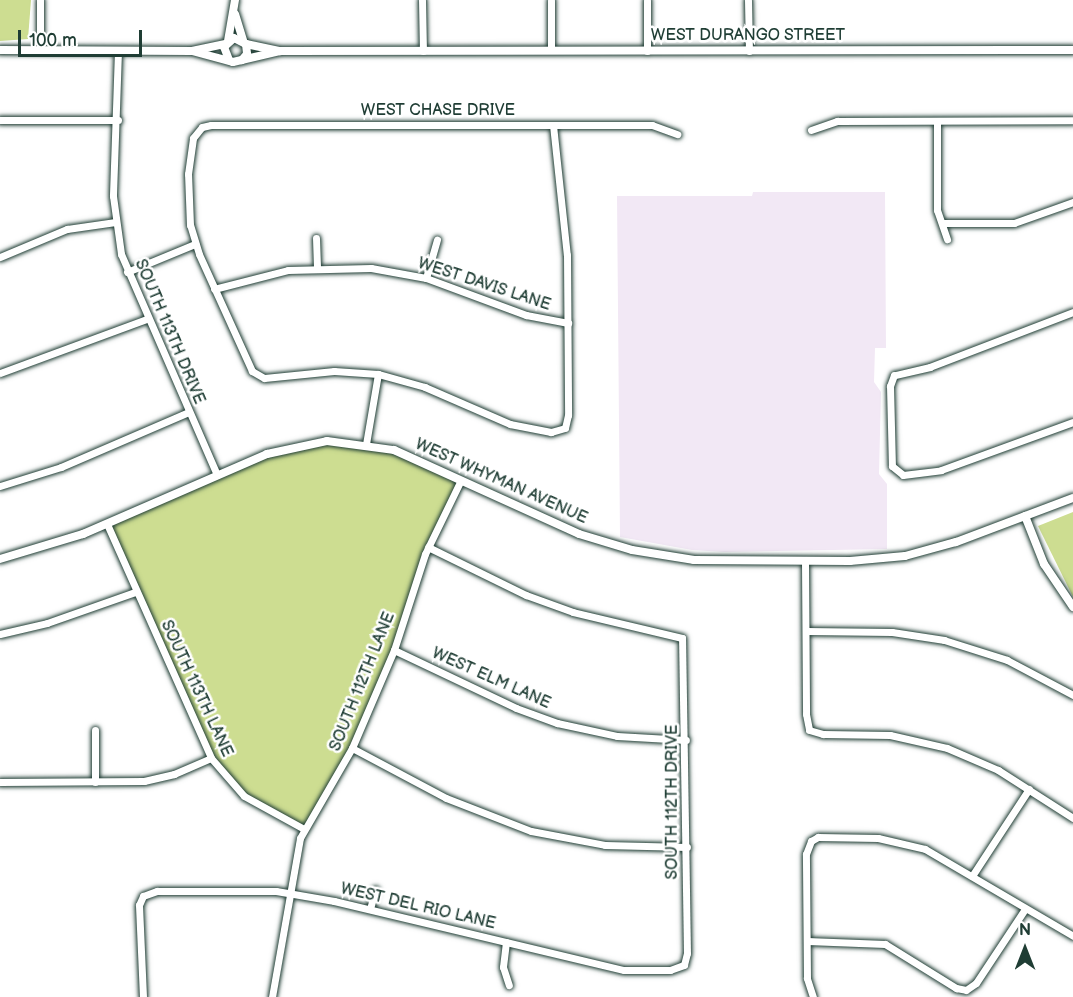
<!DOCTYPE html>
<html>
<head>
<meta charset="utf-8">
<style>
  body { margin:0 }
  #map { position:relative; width:1073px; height:997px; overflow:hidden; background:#fff; font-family:"Balsamiq Sans",sans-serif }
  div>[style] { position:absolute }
  .built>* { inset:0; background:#f2e8f5 }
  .green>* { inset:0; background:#cddd91 }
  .roads { filter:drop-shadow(0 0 2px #1f3d34) drop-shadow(0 0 2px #1f3d34) }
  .minor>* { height:7px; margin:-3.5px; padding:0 3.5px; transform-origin:3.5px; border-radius:3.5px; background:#fff }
  .tertiary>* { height:8px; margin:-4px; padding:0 4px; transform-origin:4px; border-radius:4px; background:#fff }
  span { translate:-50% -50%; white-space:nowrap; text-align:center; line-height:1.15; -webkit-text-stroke:5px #fff; paint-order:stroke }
  .street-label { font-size:16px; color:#1f3d34 }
  .north { position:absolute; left:995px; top:919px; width:60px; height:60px; -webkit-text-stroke:4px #fff; paint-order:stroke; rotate:0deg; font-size:16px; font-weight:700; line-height:24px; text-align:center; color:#1f3d34 }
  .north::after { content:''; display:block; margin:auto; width:21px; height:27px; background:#1f3d34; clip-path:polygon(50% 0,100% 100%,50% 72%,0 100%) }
  .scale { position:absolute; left:18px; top:30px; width:124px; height:27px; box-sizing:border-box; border:3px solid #1f3d34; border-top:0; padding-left:8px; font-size:18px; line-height:21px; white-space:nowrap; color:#1f3d34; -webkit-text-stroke:4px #fff; paint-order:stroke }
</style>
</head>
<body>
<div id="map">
  <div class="built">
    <div style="clip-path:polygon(753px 192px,885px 192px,886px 348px,875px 348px,874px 382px,881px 392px,879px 474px,887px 484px,887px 549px,725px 552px,692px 550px,620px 537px,617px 196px,752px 196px)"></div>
  </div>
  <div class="green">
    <div style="clip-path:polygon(0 0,31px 0,28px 39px,0 41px)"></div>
    <div style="clip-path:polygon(366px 444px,461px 480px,425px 554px,394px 650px,352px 748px,304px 829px,261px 808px,222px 773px,107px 524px,291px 446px)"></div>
    <div style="clip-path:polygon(1073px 512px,1073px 597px,1038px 526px)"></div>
  </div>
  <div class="roads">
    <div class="minor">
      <div style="left:422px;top:0;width:51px;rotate:88.9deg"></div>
      <div style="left:551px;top:0;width:50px;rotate:90deg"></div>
      <div style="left:647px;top:0;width:51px;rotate:90deg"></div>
      <div style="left:748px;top:0;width:51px;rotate:88.9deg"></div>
      <div style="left:40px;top:50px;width:50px;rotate:-90deg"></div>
      <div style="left:118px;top:51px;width:145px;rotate:92deg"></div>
      <div style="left:113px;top:196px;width:59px;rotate:82.1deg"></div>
      <div style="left:121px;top:254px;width:241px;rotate:66.5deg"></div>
      <div style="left:0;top:120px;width:118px"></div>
      <div style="left:937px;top:121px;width:89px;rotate:90deg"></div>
      <div style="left:937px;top:210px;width:31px;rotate:71deg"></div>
      <div style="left:553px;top:125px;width:131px;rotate:83.9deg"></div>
      <div style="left:567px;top:255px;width:160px;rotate:89.6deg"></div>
      <div style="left:568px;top:415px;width:13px;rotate:103deg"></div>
      <div style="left:565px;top:428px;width:15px;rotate:164deg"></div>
      <div style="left:551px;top:432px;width:42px;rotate:-169deg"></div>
      <div style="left:510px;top:424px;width:93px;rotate:-156.5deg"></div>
      <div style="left:425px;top:387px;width:49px;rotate:-164.5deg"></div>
      <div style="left:378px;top:374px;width:44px;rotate:-176.1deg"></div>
      <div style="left:334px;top:371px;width:70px;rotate:174.3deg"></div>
      <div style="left:264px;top:378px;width:14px;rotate:-150deg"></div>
      <div style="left:252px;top:371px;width:128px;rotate:-114.4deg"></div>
      <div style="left:199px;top:254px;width:30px;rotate:-107deg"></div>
      <div style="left:190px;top:225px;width:51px;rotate:-92.2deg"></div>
      <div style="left:188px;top:174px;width:36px;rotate:-82deg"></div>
      <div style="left:193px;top:138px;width:14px;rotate:-51deg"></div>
      <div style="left:202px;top:127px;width:9px;rotate:-13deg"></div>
      <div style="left:211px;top:125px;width:441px"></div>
      <div style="left:652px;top:125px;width:27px;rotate:20deg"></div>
      <div style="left:811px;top:130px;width:28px;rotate:-19deg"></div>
      <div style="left:837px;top:121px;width:236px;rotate:-0.2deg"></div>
      <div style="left:943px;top:223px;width:71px"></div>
      <div style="left:1014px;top:223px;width:63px;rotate:-19.6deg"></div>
      <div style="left:316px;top:238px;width:29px;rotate:88deg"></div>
      <div style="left:0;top:257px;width:73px;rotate:-22.7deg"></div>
      <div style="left:67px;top:229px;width:49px;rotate:-8.3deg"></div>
      <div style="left:127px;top:272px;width:74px;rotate:-22.4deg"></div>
      <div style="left:426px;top:278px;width:40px;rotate:-74deg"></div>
      <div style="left:214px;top:289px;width:76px;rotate:-14.4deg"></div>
      <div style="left:288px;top:270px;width:83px;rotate:-1.4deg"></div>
      <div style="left:371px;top:268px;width:56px;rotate:10.3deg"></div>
      <div style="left:426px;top:278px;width:107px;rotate:20.3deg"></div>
      <div style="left:526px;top:315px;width:43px;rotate:10.8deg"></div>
      <div style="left:1073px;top:312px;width:153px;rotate:159deg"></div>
      <div style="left:930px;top:367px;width:37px;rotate:167deg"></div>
      <div style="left:894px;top:375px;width:12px;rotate:110deg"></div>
      <div style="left:890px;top:386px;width:80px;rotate:88.6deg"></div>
      <div style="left:892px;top:466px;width:14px;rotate:39deg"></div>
      <div style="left:903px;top:475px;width:38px;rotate:-7deg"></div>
      <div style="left:941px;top:470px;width:140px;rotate:-20deg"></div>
      <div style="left:0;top:373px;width:157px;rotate:-20.2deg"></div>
      <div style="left:366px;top:444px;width:71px;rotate:-80.3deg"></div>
      <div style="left:0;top:486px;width:64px;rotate:-17.3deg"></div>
      <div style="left:61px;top:467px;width:139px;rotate:-23.3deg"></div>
      <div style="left:107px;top:524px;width:256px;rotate:66deg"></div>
      <div style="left:211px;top:758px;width:50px;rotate:49deg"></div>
      <div style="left:244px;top:796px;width:68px;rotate:28.8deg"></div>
      <div style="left:805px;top:562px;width:152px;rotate:89.6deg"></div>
      <div style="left:806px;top:714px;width:16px;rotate:79deg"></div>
      <div style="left:809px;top:730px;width:15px;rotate:16deg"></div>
      <div style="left:823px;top:734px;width:67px;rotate:0.9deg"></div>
      <div style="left:890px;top:735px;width:58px;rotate:12.8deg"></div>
      <div style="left:947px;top:748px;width:56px;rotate:23.3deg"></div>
      <div style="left:998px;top:770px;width:89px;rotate:32.6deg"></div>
      <div style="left:806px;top:631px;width:86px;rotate:0.7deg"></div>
      <div style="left:892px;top:632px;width:53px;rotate:8.7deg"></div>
      <div style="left:944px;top:640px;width:66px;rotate:17.6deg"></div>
      <div style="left:1007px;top:660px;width:75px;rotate:27.9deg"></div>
      <div style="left:0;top:634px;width:48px;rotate:-13.2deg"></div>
      <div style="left:47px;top:623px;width:93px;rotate:-19.4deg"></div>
      <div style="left:394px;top:650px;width:135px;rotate:25.4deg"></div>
      <div style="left:516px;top:708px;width:44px;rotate:20.1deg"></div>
      <div style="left:557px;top:723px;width:61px;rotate:12.2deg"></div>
      <div style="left:617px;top:736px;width:69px;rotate:3.3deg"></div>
      <div style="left:352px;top:748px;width:106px;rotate:28deg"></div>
      <div style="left:446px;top:798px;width:91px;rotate:21.2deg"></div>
      <div style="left:531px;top:831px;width:75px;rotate:10.7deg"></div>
      <div style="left:605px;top:845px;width:82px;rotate:1.4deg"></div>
      <div style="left:0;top:782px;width:144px;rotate:-0.4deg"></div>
      <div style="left:144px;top:781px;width:31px;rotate:-13deg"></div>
      <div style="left:174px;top:774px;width:40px;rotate:-23.4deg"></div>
      <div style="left:95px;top:782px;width:52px;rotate:-90deg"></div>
      <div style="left:972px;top:876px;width:104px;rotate:-56.8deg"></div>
      <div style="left:370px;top:909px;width:20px;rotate:-75deg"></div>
      <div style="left:807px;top:941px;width:78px;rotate:2.2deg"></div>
      <div style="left:885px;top:944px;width:84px;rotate:31.8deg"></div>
      <div style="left:956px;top:988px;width:10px;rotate:11deg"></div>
      <div style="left:966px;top:990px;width:12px;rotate:-35deg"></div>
      <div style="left:976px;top:983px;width:89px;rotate:-56.5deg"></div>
      <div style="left:506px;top:942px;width:25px;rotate:97deg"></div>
      <div style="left:503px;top:967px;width:19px;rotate:72deg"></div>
      <div style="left:143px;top:997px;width:92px;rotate:-92.5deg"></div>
      <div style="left:139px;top:905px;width:10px;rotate:-66deg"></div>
      <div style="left:143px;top:896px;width:15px;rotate:-20deg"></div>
      <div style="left:157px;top:891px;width:119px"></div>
      <div style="left:276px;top:891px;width:59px;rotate:9.8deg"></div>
      <div style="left:334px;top:901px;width:298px;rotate:13.4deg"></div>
      <div style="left:624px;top:970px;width:46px"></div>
      <div style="left:670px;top:970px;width:15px;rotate:-20deg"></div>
      <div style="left:684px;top:965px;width:12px;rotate:-76deg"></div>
      <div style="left:687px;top:953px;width:315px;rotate:-90.9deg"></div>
      <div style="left:682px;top:638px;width:112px;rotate:-166.6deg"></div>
      <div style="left:573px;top:612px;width:50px;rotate:-160.1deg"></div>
      <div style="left:526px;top:595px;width:109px;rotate:-153.9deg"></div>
      <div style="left:272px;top:997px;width:161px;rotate:-80deg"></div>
      <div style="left:300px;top:838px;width:104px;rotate:-60deg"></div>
      <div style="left:352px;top:748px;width:107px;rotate:-66.8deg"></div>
      <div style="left:394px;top:650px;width:101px;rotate:-72.1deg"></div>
      <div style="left:425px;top:554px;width:82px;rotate:-64.1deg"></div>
      <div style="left:813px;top:997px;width:20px;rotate:-108deg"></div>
      <div style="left:807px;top:978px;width:124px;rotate:-90.5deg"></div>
      <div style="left:806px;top:854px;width:14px;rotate:-69deg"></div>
      <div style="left:811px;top:841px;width:8px;rotate:-30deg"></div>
      <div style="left:818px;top:837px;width:60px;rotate:1deg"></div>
      <div style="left:878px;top:838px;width:48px;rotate:13.2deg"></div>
      <div style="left:925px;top:849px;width:172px;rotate:30.4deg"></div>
    </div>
    <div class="tertiary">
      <div style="left:235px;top:14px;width:28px;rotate:73deg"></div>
      <div style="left:228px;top:41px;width:42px;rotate:-80.3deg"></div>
      <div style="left:246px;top:44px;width:35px;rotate:12deg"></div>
      <div style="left:280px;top:51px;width:793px;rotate:-0.07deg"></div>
      <div style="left:0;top:50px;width:192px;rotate:0.3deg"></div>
      <div style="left:192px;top:51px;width:34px;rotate:-12deg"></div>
      <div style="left:192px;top:51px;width:42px;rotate:15deg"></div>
      <div style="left:233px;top:62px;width:48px;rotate:-13.2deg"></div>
      <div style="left:229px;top:60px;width:14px;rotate:-111deg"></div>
      <div style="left:224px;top:47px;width:13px;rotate:-42deg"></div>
      <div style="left:234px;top:38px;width:13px;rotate:27deg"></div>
      <div style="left:246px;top:44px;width:10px;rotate:84deg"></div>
      <div style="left:247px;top:54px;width:8px;rotate:130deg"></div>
      <div style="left:1025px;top:516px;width:52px;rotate:68.4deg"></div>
      <div style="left:1044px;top:564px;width:52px;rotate:56deg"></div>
      <div style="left:0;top:559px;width:87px;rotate:-16.8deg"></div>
      <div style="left:83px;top:534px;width:201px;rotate:-23.5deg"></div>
      <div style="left:267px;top:454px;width:61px;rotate:-12.2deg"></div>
      <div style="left:327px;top:441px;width:68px;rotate:7.7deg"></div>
      <div style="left:394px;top:450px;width:203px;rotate:24.4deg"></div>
      <div style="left:579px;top:534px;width:55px;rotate:16.8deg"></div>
      <div style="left:632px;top:550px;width:63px;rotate:9.2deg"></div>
      <div style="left:694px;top:560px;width:156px;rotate:0.4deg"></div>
      <div style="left:850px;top:561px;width:55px;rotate:-5.2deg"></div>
      <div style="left:905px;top:556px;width:53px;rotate:-15.4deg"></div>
      <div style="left:956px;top:542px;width:125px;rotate:-20.6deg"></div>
    </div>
  </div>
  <div class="street-label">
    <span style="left:748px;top:36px">WEST DURANGO STREET</span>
    <span style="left:438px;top:111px">WEST CHASE DRIVE</span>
    <span style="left:484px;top:285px;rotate:18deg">WEST DAVIS LANE</span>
    <span style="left:169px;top:332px;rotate:67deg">SOUTH 113TH DRIVE</span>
    <span style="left:501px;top:482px;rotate:24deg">WEST WHYMAN AVENUE</span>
    <span style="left:491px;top:679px;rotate:24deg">WEST ELM LANE</span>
    <span style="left:363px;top:682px;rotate:-68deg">SOUTH 112TH LANE</span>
    <span style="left:196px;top:689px;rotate:65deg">SOUTH 113TH LANE</span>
    <span style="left:673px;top:802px;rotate:-90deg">SOUTH 112TH DRIVE</span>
    <span style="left:418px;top:907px;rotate:13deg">WEST DEL RIO LANE</span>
  </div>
  <div class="north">N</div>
  <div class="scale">100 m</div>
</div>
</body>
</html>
